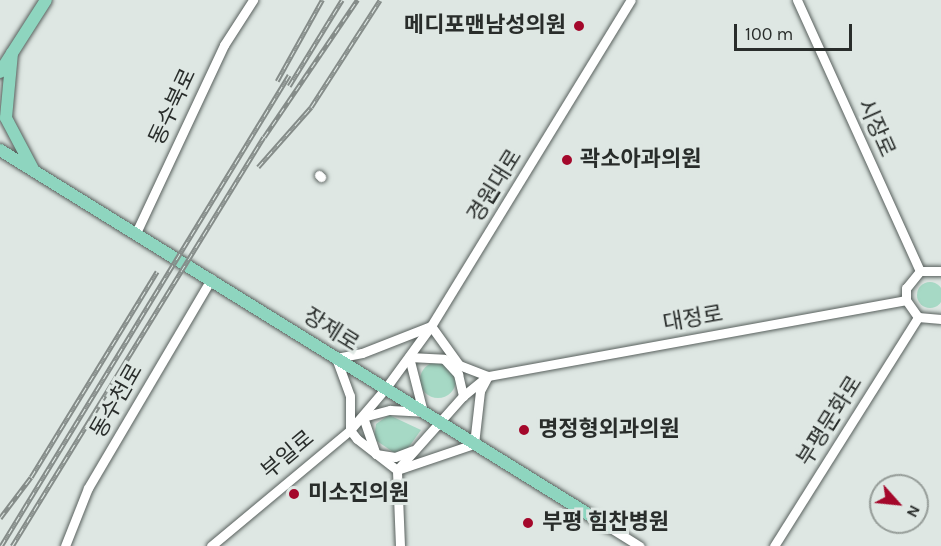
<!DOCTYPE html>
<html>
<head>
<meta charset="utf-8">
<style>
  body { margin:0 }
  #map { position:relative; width:941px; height:546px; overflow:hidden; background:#dee7e3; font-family:Karla,"Noto Sans KR",sans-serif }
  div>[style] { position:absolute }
  .green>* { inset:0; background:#a6d9c5 }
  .round { border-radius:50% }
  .roads { filter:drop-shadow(0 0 2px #58605d) drop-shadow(0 0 2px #58605d) }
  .minor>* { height:9px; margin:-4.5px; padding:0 4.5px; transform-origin:4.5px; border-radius:4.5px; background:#fff }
  .major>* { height:12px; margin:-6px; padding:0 6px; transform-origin:6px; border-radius:6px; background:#8ed5bf }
  .rail>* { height:4.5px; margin-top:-2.25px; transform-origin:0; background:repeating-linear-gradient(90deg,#dee7e3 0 7px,#858c89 0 14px); box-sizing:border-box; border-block:2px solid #858c89 }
  .dots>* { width:16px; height:16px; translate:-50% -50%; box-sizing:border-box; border:3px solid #dee7e3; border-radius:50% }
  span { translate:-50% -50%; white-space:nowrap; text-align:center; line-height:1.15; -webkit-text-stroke:6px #dee7e3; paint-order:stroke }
  .poi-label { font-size:22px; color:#292d2b; font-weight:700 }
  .right { translate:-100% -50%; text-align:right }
  .left { translate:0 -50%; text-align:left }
  .street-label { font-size:22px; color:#292d2b }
  .north { position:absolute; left:869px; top:474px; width:60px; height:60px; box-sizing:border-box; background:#dee7e3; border:2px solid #969d99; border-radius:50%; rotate:117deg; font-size:16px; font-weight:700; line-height:24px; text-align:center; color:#292d2b }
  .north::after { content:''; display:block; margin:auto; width:21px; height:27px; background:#a4082b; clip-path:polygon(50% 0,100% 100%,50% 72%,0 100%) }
  .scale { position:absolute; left:734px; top:24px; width:118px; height:27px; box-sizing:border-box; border:3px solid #292d2b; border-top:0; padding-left:8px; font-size:18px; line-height:21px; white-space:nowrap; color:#292d2b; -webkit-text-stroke:4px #dee7e3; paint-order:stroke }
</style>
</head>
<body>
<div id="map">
  <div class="green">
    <div class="round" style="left:917px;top:282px;width:26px;height:26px"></div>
    <div class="round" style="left:420px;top:362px;width:36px;height:36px"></div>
    <div style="clip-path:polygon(389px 415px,421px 430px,406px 451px,396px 454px,374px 439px,376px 424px)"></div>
  </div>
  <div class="roads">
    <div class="minor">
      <div style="left:797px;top:0;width:298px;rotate:65.6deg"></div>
      <div style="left:319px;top:175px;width:3px;rotate:45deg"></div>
      <div style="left:135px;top:235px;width:210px;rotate:-64.9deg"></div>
      <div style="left:224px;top:45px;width:54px;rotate:-57.2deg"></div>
      <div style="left:941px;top:271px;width:21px;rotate:180deg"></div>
      <div style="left:920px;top:271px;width:22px;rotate:129deg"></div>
      <div style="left:906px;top:288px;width:12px;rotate:90deg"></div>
      <div style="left:906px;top:300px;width:21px;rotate:55deg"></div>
      <div style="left:918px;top:317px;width:23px;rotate:5deg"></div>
      <div style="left:431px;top:326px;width:74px;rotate:158.6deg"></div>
      <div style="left:362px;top:353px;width:26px;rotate:169deg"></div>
      <div style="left:336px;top:358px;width:40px;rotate:69.8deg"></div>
      <div style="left:350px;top:396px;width:34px;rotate:90deg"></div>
      <div style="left:350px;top:430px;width:11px;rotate:52deg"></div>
      <div style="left:357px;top:439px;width:51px;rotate:37.8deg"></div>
      <div style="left:397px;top:470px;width:81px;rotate:-18.7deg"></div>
      <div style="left:474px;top:444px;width:53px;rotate:-83.5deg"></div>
      <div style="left:480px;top:391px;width:17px;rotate:-62deg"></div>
      <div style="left:431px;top:326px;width:48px;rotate:54.3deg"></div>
      <div style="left:459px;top:365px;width:31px;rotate:21deg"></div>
      <div style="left:409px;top:357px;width:35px;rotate:3deg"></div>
      <div style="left:444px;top:359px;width:21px;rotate:47deg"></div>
      <div style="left:458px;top:374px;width:23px;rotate:77deg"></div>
      <div style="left:363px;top:417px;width:28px;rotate:-15deg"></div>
      <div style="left:390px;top:410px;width:33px;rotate:3deg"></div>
      <div style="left:423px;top:412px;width:57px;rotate:-104.3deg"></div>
      <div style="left:363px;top:417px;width:39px;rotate:71deg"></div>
      <div style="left:376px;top:454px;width:19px;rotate:9deg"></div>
      <div style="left:395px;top:457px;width:19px;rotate:-21deg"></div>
      <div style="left:609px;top:527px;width:36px;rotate:32deg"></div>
      <div style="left:65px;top:546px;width:62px;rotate:-68.4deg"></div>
      <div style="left:88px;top:488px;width:243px;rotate:-59.5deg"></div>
      <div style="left:211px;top:546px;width:181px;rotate:-39.8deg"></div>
      <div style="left:350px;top:430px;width:54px;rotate:-49.5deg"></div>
      <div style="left:385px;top:389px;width:78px;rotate:-53.9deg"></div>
      <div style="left:431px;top:326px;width:382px;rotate:-58.5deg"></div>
      <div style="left:400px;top:546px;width:76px;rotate:-92.3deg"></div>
      <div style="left:397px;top:470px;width:99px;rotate:-48.3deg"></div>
      <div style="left:463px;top:396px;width:32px;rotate:-39deg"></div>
      <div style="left:488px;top:376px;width:425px;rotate:-10.3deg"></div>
      <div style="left:774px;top:546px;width:271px;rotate:-57.8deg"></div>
    </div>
    <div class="major">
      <div style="left:12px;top:53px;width:65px;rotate:95.3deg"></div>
      <div style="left:6px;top:118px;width:60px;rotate:62.2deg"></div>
      <div style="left:0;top:72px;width:85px;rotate:-57.4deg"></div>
      <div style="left:0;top:150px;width:716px;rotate:31.76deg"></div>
    </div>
  </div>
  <div class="rail">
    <div style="left:277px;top:81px;width:93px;rotate:-60.9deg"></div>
    <div style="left:289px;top:86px;width:101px;rotate:-58.4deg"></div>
    <div style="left:258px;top:167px;width:80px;rotate:-48.5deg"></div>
    <div style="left:311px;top:107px;width:127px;rotate:-57.2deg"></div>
    <div style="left:0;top:518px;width:51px;rotate:-52.9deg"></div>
    <div style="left:31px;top:477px;width:241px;rotate:-58.5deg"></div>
    <div style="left:1px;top:546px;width:552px;rotate:-58.56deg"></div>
    <div style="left:12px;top:546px;width:480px;rotate:-58.4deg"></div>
    <div style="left:264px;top:137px;width:166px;rotate:-55.8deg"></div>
  </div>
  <div class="dots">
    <div style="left:579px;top:26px;background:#a4082b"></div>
    <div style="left:567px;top:160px;background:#a4082b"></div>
    <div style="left:524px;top:430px;background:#a4082b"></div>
    <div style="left:294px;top:494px;background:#a4082b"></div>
    <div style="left:528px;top:523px;background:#a4082b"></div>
  </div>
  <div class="poi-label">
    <span class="right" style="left:566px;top:26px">메디포맨남성의원</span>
    <span class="left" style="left:580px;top:160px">곽소아과의원</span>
    <span class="left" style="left:538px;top:430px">명정형외과의원</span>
    <span class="left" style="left:308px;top:494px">미소진의원</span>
    <span class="left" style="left:542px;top:523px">부평 힘찬병원</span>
  </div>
  <div class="street-label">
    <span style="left:173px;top:107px;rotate:-65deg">동수북로</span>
    <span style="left:876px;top:128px;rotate:66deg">시장로</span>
    <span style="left:495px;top:186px;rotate:-58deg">경원대로</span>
    <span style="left:693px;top:319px;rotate:-10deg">대정로</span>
    <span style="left:331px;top:330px;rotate:32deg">장제로</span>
    <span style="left:117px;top:401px;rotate:-60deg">동수천로</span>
    <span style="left:830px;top:421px;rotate:-58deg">부평문화로</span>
    <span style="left:288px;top:455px;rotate:-40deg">부일로</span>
  </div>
  <div class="north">N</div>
  <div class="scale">100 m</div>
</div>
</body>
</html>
